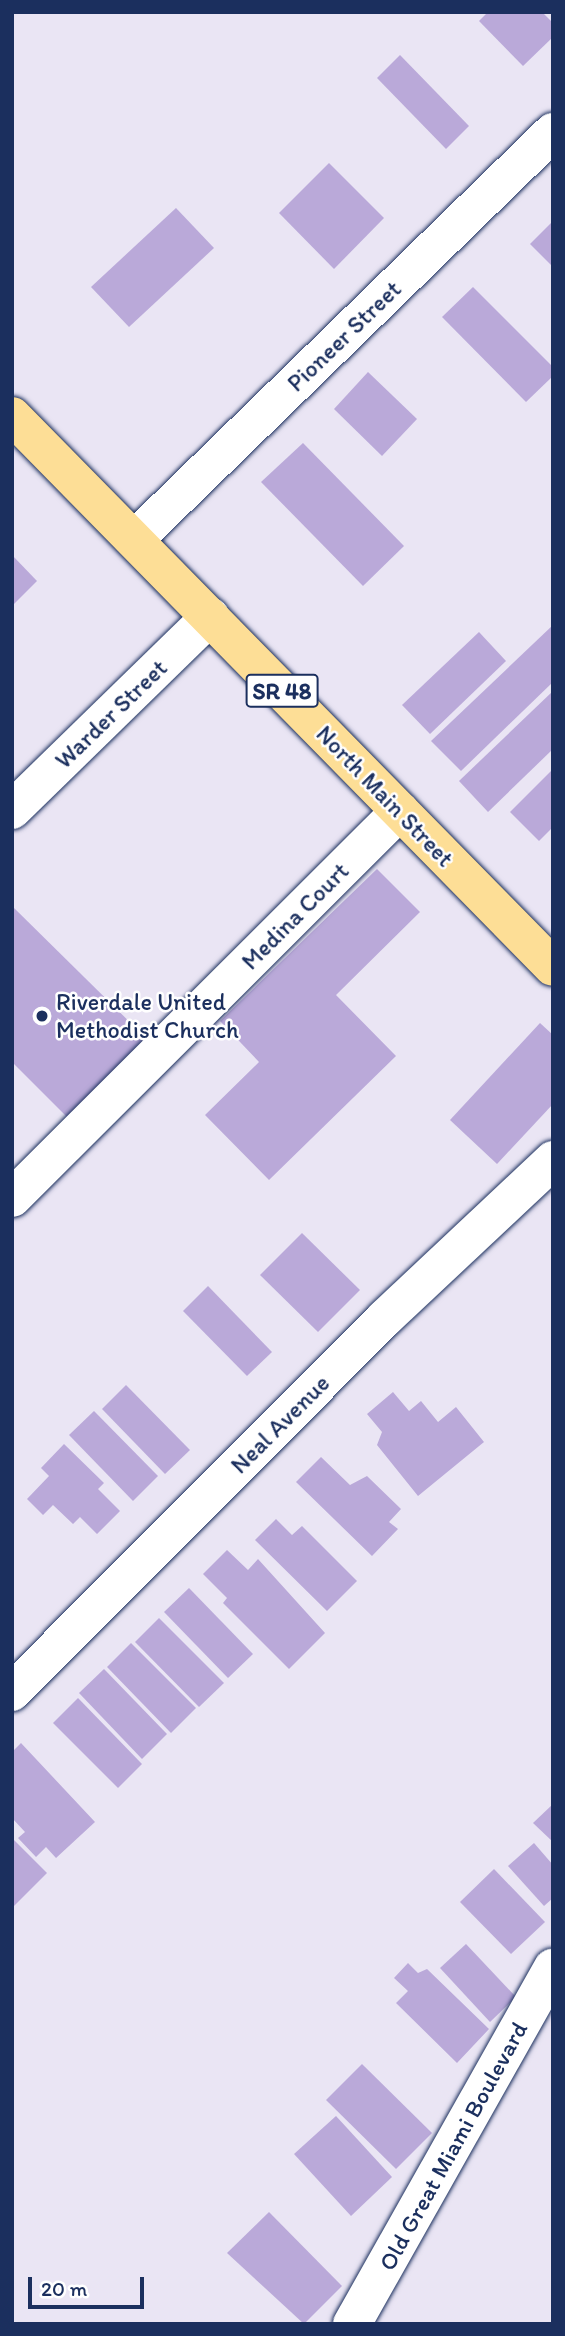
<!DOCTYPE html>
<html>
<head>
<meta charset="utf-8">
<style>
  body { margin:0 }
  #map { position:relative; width:565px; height:2336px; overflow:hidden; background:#eae5f4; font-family:Itim,sans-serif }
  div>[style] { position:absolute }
  .building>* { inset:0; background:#baa9d9 }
  .roads { filter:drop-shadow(0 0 2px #1b2f5e) drop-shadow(0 0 2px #1b2f5e) }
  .minor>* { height:38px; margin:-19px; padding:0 19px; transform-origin:19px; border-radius:19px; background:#fff }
  .major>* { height:38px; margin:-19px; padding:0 19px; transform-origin:19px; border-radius:19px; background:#fdde96 }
  .dots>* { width:19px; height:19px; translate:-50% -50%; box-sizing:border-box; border:4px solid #fff; border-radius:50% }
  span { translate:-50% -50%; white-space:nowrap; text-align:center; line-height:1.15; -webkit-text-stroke:5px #fff; paint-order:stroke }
  .shield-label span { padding:2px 5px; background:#fff; border:2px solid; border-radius:5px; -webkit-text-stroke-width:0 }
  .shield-label { font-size:23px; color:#1b2f5e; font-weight:700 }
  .street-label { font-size:24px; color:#1b2f5e }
  .poi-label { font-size:24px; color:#1b2f5e }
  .left { translate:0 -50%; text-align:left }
  .frame { position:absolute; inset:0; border:14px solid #1b2f5e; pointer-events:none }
  .scale { position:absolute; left:28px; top:2277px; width:116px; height:32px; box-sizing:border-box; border:4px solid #1b2f5e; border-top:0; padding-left:9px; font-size:21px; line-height:24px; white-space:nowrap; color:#1b2f5e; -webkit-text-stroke:5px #fff; paint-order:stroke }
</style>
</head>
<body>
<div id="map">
  <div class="building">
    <div style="clip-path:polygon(488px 12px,542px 12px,553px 23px,553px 37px,523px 66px,479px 21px)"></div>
    <div style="clip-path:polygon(400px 55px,469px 126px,446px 149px,377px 78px)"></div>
    <div style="clip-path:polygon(329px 163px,384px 218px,334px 269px,279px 213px)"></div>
    <div style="clip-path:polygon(176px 208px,214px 248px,129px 327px,91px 287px)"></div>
    <div style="clip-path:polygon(553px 221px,553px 267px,530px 244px)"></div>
    <div style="clip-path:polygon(473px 287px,553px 367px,553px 376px,526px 402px,442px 317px)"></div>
    <div style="clip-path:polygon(368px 372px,417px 419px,382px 456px,334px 409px)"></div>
    <div style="clip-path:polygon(303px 443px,404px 546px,363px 586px,261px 482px)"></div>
    <div style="clip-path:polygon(12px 555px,37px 581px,12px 606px)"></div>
    <div style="clip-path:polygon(553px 625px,553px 682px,461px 771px,431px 741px)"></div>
    <div style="clip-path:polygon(479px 632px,506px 661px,430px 734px,402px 705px)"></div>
    <div style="clip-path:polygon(553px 691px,553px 749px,488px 812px,459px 781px)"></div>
    <div style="clip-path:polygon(553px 769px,553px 827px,539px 841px,510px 812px)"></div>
    <div style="clip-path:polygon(377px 869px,420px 912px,336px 995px,396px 1056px,269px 1180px,205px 1115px,259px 1062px,220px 1021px)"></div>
    <div style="clip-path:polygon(12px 906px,151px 1043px,72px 1122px,12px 1062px)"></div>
    <div style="clip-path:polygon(540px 1023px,553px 1035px,553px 1104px,497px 1164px,450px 1120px)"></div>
    <div style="clip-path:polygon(302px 1233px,360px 1290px,318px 1332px,260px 1275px)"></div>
    <div style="clip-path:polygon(208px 1286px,272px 1352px,247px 1376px,183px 1311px)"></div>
    <div style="clip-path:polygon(126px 1385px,190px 1450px,165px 1474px,102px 1409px)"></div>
    <div style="clip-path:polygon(393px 1392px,409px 1411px,421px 1401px,438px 1422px,456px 1407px,484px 1442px,418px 1496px,377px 1445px,382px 1432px,367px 1414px)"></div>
    <div style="clip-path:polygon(94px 1411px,158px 1476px,133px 1501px,69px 1435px)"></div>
    <div style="clip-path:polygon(64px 1444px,104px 1483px,98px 1489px,120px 1511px,97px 1534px,80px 1517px,73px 1524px,53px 1505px,43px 1515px,27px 1499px,49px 1476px,41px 1468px)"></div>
    <div style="clip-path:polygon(321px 1457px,350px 1485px,367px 1476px,401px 1509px,389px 1522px,398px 1529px,372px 1556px,296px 1482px)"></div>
    <div style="clip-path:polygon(276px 1519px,292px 1535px,302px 1526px,357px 1581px,327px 1611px,255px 1540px)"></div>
    <div style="clip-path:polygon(227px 1550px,248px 1570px,258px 1559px,325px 1633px,289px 1669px,223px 1603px,227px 1598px,203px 1574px)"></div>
    <div style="clip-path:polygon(189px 1588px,253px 1654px,228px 1678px,164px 1612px)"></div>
    <div style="clip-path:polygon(159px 1618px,224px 1683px,199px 1707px,135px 1642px)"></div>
    <div style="clip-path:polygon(131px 1643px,196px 1708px,171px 1733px,107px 1667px)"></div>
    <div style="clip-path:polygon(104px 1669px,167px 1734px,142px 1759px,79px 1693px)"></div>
    <div style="clip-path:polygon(78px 1698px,142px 1764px,118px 1788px,53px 1723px)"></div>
    <div style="clip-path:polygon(21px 1743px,95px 1822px,56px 1858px,46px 1847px,36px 1857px,18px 1838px,25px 1832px,12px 1818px,12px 1752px)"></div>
    <div style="clip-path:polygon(553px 1804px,553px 1842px,533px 1823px)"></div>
    <div style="clip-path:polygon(12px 1838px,47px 1873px,12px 1908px)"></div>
    <div style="clip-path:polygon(534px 1843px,553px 1865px,553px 1898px,544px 1906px,508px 1866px)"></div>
    <div style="clip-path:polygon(494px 1869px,545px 1922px,511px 1954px,460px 1902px)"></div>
    <div style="clip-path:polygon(466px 1944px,516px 1997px,490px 2022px,440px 1968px)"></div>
    <div style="clip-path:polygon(408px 1963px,418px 1973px,427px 1969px,489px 2029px,457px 2063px,396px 2003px,408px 1991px,394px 1978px)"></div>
    <div style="clip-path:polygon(362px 2064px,432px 2133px,396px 2169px,326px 2100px)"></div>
    <div style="clip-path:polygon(336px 2116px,392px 2177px,351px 2216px,294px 2154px)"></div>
    <div style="clip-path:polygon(269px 2212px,342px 2286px,304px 2324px,227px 2253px)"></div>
  </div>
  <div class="roads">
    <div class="minor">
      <div style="left:134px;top:540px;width:585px;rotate:-44.24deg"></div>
      <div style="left:12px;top:810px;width:277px;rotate:-44.3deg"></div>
      <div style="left:12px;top:1198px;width:548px;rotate:-44.93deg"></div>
      <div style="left:12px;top:1692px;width:528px;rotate:-45.08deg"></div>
      <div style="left:385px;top:1318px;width:231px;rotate:-43.2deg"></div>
      <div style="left:352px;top:2324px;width:409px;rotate:-60.6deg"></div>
    </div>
    <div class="major">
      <div style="left:12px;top:416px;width:772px;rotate:45.52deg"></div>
    </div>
  </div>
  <div class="dots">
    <div style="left:42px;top:1016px;background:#1b2f5e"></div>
  </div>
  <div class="shield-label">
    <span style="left:282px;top:691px">SR 48</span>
  </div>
  <div class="street-label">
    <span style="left:344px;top:336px;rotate:-44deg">Pioneer Street</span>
    <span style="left:111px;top:714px;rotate:-44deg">Warder Street</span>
    <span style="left:385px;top:796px;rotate:46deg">North Main Street</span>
    <span style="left:295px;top:916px;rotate:-45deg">Medina Court</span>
    <span style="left:280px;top:1424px;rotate:-45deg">Neal Avenue</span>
    <span style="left:453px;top:2146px;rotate:-61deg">Old Great Miami Boulevard</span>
  </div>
  <div class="poi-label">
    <span class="left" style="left:56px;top:1016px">Riverdale United<br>Methodist Church</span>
  </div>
  <div class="frame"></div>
  <div class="scale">20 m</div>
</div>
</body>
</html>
